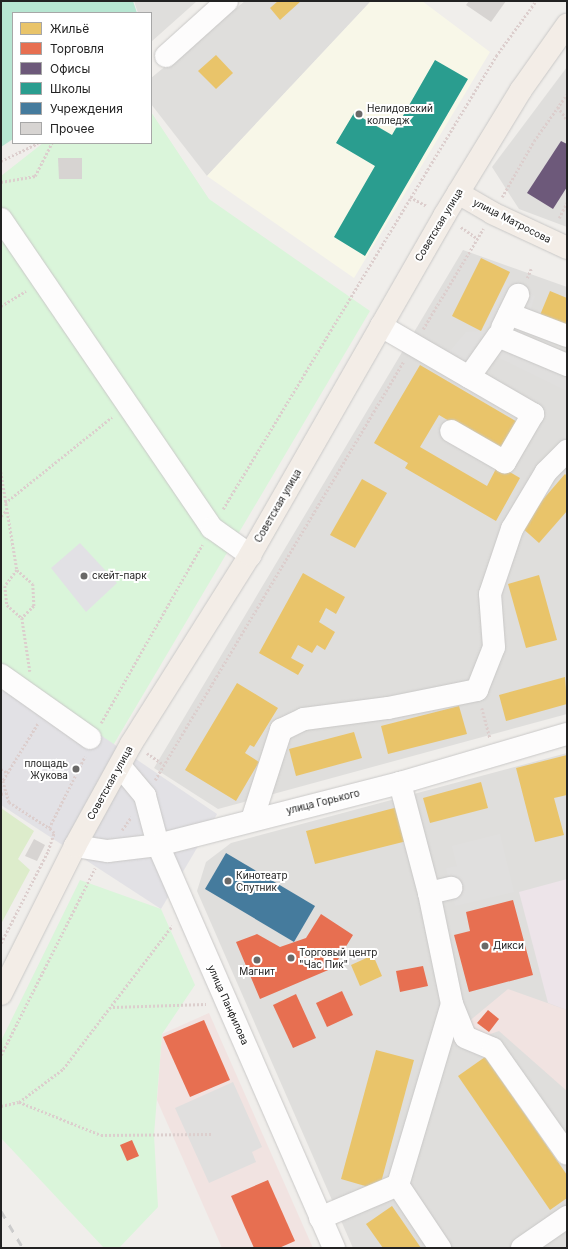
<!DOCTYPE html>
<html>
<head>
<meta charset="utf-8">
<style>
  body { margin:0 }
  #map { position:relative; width:568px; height:1249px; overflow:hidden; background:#f0eeeb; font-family:Inter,sans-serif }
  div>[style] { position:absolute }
  .residential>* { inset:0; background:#dfdedc }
  .commercial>* { inset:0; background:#f1e3e1 }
  .industrial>* { inset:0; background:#ede4e9 }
  .education>* { inset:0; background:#f8f7e8 }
  .grass>* { inset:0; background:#ddeccb }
  .park>* { inset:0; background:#daf5da }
  .pitch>* { inset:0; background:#b7e6d2 }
  .parking>* { inset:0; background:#e0dfde }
  .plaza>* { inset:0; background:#e2e1e5 }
  .homes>* { inset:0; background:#e9c46a }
  .shops>* { inset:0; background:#e76f51 }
  .offices>* { inset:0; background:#6d597a }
  .schools>* { inset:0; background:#2a9d8f }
  .public>* { inset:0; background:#457b9d }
  .building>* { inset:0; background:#d7d4d2 }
  .path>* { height:2.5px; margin-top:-1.25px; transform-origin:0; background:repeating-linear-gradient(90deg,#dccecd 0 2px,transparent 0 4px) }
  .roads { filter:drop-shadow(0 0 1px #c9c8c7) drop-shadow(0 0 1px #c9c8c7) }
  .minor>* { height:22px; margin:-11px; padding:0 11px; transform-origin:11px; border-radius:11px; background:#fdfcfc }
  .major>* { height:22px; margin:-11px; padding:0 11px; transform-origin:11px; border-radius:11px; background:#f3ede7 }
  .rail>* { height:3px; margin-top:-1.5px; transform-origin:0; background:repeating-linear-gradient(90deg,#ccc 0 8px,transparent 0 16px) }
  .dots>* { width:11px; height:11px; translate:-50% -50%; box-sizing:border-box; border:2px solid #fff; border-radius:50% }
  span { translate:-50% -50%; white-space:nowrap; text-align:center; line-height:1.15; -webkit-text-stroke:4px #fff; paint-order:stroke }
  .poi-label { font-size:10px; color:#222 }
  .left { translate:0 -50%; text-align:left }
  .right { translate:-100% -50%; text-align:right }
  .street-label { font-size:10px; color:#222 }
  .frame { position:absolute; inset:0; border:2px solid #222; pointer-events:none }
  .legend { position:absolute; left:12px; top:12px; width:140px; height:132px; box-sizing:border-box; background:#fff; border:1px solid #a7a7a7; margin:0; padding:5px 7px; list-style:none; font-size:12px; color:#222 }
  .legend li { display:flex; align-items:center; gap:8px; height:20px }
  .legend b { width:20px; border:1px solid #a7a7a7 }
</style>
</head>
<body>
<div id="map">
  <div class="residential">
    <div style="clip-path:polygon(134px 1px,197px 1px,151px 42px,151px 13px,138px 13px)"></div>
    <div style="clip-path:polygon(245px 1px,371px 1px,207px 176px,151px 104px,151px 78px)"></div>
    <div style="clip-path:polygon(567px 67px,567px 227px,519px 209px,492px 167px)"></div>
    <div style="clip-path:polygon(463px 250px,567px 287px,567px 714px,218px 809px,154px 768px)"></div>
    <div style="clip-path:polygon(567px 753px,567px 1248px,353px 1248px,197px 891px,206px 862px,231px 843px)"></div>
  </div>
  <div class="commercial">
    <div style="clip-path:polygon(508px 989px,567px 1010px,567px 1091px,499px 1031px,479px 1038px,467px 1023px)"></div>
    <div style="clip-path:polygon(209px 1013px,313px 1248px,222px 1248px,157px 1100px,162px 1034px)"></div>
  </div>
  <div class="industrial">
    <div style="clip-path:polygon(567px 879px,567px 1010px,548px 1003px,519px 892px)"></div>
  </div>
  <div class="education">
    <div style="clip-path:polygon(371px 1px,422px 1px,490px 52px,354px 278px,207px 176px)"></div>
  </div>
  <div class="grass">
    <div style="clip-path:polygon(1px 808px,34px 831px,18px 859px,30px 870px,1px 924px)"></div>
  </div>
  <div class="park">
    <div style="clip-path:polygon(151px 112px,209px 199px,370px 311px,108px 754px,1px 671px,1px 176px,43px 143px,151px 143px)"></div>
    <div style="clip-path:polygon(80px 880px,161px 909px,195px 985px,162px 1034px,154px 1135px,158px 1207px,119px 1248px,104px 1248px,1px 1138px,1px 1041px)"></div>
  </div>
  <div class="pitch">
    <div style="clip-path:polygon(1px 1px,133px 1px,137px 13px,13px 13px,13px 139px,1px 147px)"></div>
  </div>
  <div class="parking">
    <div style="clip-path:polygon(505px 282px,535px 296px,520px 342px,567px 362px,567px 391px,481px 349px,460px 370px,444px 358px,466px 332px,481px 331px)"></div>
    <div style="clip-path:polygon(500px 834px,514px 892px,455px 906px,446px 868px,457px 866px,452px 846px)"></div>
    <div style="clip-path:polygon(233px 1082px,262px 1147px,252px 1152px,256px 1162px,209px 1183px,175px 1108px)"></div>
  </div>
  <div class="plaza">
    <div style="clip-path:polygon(80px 543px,117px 583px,86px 612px,51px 568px)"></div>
    <div style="clip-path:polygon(1px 690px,99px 734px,217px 814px,161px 909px,1px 805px)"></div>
  </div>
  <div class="homes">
    <div style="clip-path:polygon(278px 1px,301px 1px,280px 20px,270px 8px)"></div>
    <div style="clip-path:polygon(216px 55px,233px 73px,216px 89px,198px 71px)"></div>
    <div style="clip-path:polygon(481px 258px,510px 272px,481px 331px,452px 316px)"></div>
    <div style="clip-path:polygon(550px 291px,567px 298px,567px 325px,540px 315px)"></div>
    <div style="clip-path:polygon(420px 365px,519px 423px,502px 452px,439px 415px,420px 447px,487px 486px,498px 465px,520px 478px,496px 521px,405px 468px,408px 463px,374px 443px)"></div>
    <div style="clip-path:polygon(565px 474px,567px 476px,567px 511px,539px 543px,520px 526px)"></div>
    <div style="clip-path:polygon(362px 479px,387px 493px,355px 548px,330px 535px)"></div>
    <div style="clip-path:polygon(303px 573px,345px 597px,336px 614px,326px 608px,319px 622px,335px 632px,325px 650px,317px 645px,312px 653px,298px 645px,291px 658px,304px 665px,298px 675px,259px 653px)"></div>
    <div style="clip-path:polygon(539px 575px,557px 640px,526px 648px,508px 584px)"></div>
    <div style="clip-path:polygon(565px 677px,567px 704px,506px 721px,499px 695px)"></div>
    <div style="clip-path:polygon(237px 683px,278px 708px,254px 747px,250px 745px,245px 753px,259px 762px,236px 801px,185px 770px)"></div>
    <div style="clip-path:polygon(459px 706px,467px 734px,388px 754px,381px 726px)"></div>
    <div style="clip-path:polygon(354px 732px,362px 758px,296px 776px,289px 749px)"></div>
    <div style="clip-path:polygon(567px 755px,567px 795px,554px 798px,564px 835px,535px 842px,516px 768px)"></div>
    <div style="clip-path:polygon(481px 782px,488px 808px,430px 823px,423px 798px)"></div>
    <div style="clip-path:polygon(398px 807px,407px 841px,315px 864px,306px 831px)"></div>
    <div style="clip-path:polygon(373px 955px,382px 976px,360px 986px,351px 965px)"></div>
    <div style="clip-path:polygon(376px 1050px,414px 1060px,379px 1190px,341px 1179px)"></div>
    <div style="clip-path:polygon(485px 1057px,567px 1175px,567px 1198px,550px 1210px,458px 1076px)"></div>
    <div style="clip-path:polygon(392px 1206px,421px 1248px,383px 1248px,366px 1224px)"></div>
  </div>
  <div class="shops">
    <div style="clip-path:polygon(513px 900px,533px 975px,469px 992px,454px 935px,470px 931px,466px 912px)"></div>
    <div style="clip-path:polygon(321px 914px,353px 935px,333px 968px,260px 999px,236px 942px,257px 934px,280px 947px,306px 938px)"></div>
    <div style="clip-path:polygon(423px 966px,428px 986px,400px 992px,396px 971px)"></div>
    <div style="clip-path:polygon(342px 991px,353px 1015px,327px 1027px,316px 1003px)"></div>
    <div style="clip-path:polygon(296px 994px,316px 1038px,293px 1048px,273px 1005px)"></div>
    <div style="clip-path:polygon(488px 1010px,499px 1019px,489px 1032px,477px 1023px)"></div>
    <div style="clip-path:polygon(204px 1020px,230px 1080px,190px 1097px,163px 1037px)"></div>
    <div style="clip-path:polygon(132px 1140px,139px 1156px,127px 1161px,120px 1145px)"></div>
    <div style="clip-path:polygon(268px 1180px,295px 1241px,279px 1248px,254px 1248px,231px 1196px)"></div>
  </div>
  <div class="offices">
    <div style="clip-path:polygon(561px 141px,567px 144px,567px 187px,553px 209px,527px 193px)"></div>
  </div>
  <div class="schools">
    <div style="clip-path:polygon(435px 60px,468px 79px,365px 256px,334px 237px,375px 166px,336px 143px,354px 113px,392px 135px)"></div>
  </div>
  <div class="public">
    <div style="clip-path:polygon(226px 853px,315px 906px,294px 942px,205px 889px)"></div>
  </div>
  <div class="building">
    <div style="clip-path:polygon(469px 1px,506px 1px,491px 22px,466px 5px)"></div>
    <div style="clip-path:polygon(58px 158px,82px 158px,82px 179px,59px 179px)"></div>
    <div style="clip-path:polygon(34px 839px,45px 845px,37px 861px,25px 856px)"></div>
  </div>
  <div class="path">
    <div style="left:558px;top:107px;width:16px;rotate:55deg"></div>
    <div style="left:1px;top:161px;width:41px;rotate:-25.9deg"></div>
    <div style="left:1px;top:182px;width:35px;rotate:-10deg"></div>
    <div style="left:35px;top:176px;width:37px;rotate:-63deg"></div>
    <div style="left:410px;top:197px;width:19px;rotate:28deg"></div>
    <div style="left:502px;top:197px;width:64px;rotate:-60.3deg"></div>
    <div style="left:534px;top:141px;width:57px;rotate:-54.9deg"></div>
    <div style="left:559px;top:218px;width:18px;rotate:-63deg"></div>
    <div style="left:461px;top:227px;width:19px;rotate:35deg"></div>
    <div style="left:527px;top:278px;width:10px;rotate:-66deg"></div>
    <div style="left:1px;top:306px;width:29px;rotate:-31deg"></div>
    <div style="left:423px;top:329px;width:117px;rotate:-59deg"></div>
    <div style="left:1px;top:472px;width:99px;rotate:80.7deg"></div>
    <div style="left:17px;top:570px;width:20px;rotate:127deg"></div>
    <div style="left:5px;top:586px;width:19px;rotate:84deg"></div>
    <div style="left:7px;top:605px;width:20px;rotate:41deg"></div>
    <div style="left:22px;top:618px;width:54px;rotate:81.4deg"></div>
    <div style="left:5px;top:503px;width:137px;rotate:-38.8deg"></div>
    <div style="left:223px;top:509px;width:529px;rotate:-58.92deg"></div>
    <div style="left:496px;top:56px;width:68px;rotate:-54deg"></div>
    <div style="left:1px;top:516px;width:7px;rotate:-45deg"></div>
    <div style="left:17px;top:570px;width:21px;rotate:41deg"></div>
    <div style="left:33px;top:584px;width:22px;rotate:87deg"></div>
    <div style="left:34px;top:606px;width:17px;rotate:135deg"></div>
    <div style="left:482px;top:708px;width:31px;rotate:75deg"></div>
    <div style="left:101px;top:723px;width:205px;rotate:-60.4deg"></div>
    <div style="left:38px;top:724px;width:67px;rotate:121.6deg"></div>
    <div style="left:3px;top:781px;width:22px;rotate:74deg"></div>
    <div style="left:9px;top:802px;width:48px;rotate:33deg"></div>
    <div style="left:147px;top:753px;width:19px;rotate:35deg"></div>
    <div style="left:1px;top:769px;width:8px;rotate:30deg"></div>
    <div style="left:155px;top:780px;width:487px;rotate:-59.3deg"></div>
    <div style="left:1px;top:794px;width:5px;rotate:-11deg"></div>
    <div style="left:122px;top:830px;width:16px;rotate:-55deg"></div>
    <div style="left:1px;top:943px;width:103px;rotate:-62.9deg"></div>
    <div style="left:48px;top:851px;width:19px;rotate:-72deg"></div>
    <div style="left:54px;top:833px;width:7px;rotate:-135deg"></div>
    <div style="left:49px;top:828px;width:80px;rotate:-63.4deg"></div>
    <div style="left:113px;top:1007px;width:93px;rotate:-1.8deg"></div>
    <div style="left:1px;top:1055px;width:209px;rotate:-63.3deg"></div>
    <div style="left:19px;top:1102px;width:88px;rotate:21.9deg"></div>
    <div style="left:101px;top:1135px;width:111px;rotate:-0.5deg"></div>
    <div style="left:1px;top:1106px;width:18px;rotate:-13deg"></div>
    <div style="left:19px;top:1102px;width:55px;rotate:-36.9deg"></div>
    <div style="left:63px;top:1069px;width:180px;rotate:-52.7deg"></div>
  </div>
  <div class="roads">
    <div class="minor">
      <div style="left:166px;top:56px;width:82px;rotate:-42deg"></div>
      <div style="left:1px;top:219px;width:374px;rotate:55.7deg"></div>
      <div style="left:212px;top:528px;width:47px;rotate:35.4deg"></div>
      <div style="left:509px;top:314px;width:62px;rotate:20.8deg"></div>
      <div style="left:381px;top:326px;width:176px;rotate:30.1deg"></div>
      <div style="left:533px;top:414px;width:56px;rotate:120.3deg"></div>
      <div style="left:505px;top:462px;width:62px;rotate:-150.1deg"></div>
      <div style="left:502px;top:328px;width:37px;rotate:-64deg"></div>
      <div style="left:469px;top:377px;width:50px;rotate:-54.7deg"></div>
      <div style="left:498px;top:336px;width:75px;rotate:22.8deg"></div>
      <div style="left:1px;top:675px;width:109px;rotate:35.3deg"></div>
      <div style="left:120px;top:766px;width:39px;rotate:50deg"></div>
      <div style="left:145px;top:796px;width:51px;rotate:75.1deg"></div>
      <div style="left:158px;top:845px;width:440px;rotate:66.4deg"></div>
      <div style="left:252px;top:820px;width:95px;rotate:-72.1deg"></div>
      <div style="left:281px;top:730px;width:25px;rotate:-26deg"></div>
      <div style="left:304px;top:719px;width:85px;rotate:-7.5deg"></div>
      <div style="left:388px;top:708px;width:91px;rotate:-11.4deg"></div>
      <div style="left:477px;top:690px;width:46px;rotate:-68.4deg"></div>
      <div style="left:494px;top:647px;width:53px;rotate:-94.3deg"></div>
      <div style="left:490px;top:594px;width:69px;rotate:-71.3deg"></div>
      <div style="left:512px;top:529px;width:66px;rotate:-59.2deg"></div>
      <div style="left:546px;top:472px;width:30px;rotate:-45deg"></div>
      <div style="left:75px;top:846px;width:33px;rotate:9deg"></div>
      <div style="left:108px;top:851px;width:50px;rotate:-6.8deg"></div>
      <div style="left:158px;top:845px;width:250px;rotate:-14.4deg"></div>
      <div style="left:400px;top:783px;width:174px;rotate:-16.4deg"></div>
      <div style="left:429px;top:893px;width:23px;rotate:-13deg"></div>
      <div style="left:452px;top:1004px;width:35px;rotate:68deg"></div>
      <div style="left:465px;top:1037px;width:30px;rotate:23deg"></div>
      <div style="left:493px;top:1049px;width:128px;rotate:54.8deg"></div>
      <div style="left:398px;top:1185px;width:189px;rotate:-73.4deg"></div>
      <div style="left:452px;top:1004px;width:113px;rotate:-101.7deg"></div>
      <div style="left:429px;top:893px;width:114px;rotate:-104.8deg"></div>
      <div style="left:320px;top:1218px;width:85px;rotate:-22.9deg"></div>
      <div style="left:398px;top:1185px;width:76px;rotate:56.3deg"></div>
      <div style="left:522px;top:1248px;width:55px;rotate:-34.6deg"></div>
    </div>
    <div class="major">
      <div style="left:458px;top:193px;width:39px;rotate:30deg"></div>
      <div style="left:492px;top:213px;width:83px;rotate:25deg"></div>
      <div style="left:1px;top:994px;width:165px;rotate:-63.4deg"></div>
      <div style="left:75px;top:846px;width:116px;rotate:-61.2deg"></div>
      <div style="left:131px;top:744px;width:223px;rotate:-57.8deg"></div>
      <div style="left:250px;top:555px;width:391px;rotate:-60.2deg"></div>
      <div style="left:444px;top:216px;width:148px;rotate:-58.6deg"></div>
      <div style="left:521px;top:90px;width:80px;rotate:-54.7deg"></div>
    </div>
  </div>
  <div class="rail">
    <div style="left:1px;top:1211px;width:43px;rotate:59.3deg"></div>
  </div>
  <div class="dots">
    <div style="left:359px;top:114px;background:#6a6968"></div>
    <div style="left:84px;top:576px;background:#6a6968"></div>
    <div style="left:76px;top:769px;background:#6a6968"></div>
    <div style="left:228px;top:881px;background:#6a6968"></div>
    <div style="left:485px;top:946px;background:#6a6968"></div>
    <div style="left:291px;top:958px;background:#6a6968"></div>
    <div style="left:257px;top:960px;background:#6a6968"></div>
  </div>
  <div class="poi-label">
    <span class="left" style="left:367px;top:114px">Нелидовский<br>колледж</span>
    <span class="left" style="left:92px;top:576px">скейт-парк</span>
    <span class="right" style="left:68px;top:769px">площадь<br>Жукова</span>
    <span class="left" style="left:236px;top:881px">Кинотеатр<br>Спутник</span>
    <span class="left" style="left:493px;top:946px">Дикси</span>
    <span class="left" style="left:299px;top:958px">Торговый центр<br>"Час Пик"</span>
    <span style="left:257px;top:972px">Магнит</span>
  </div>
  <div class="street-label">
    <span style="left:512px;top:221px;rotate:27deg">улица Матросова</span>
    <span style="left:439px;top:225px;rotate:-59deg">Советская улица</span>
    <span style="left:278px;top:506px;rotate:-60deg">Советская улица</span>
    <span style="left:110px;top:783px;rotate:-61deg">Советская улица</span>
    <span style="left:323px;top:802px;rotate:-14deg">улица Горького</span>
    <span style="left:228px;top:1005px;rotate:66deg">улица Панфилова</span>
  </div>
  <div class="frame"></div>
  <ul class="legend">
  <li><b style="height:11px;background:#e9c46a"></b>Жильё</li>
  <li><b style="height:11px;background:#e76f51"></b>Торговля</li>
  <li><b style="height:11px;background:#6d597a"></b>Офисы</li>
  <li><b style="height:11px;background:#2a9d8f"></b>Школы</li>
  <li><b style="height:11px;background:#457b9d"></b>Учреждения</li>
  <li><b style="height:11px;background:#d7d4d2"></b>Прочее</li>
  </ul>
</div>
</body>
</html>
